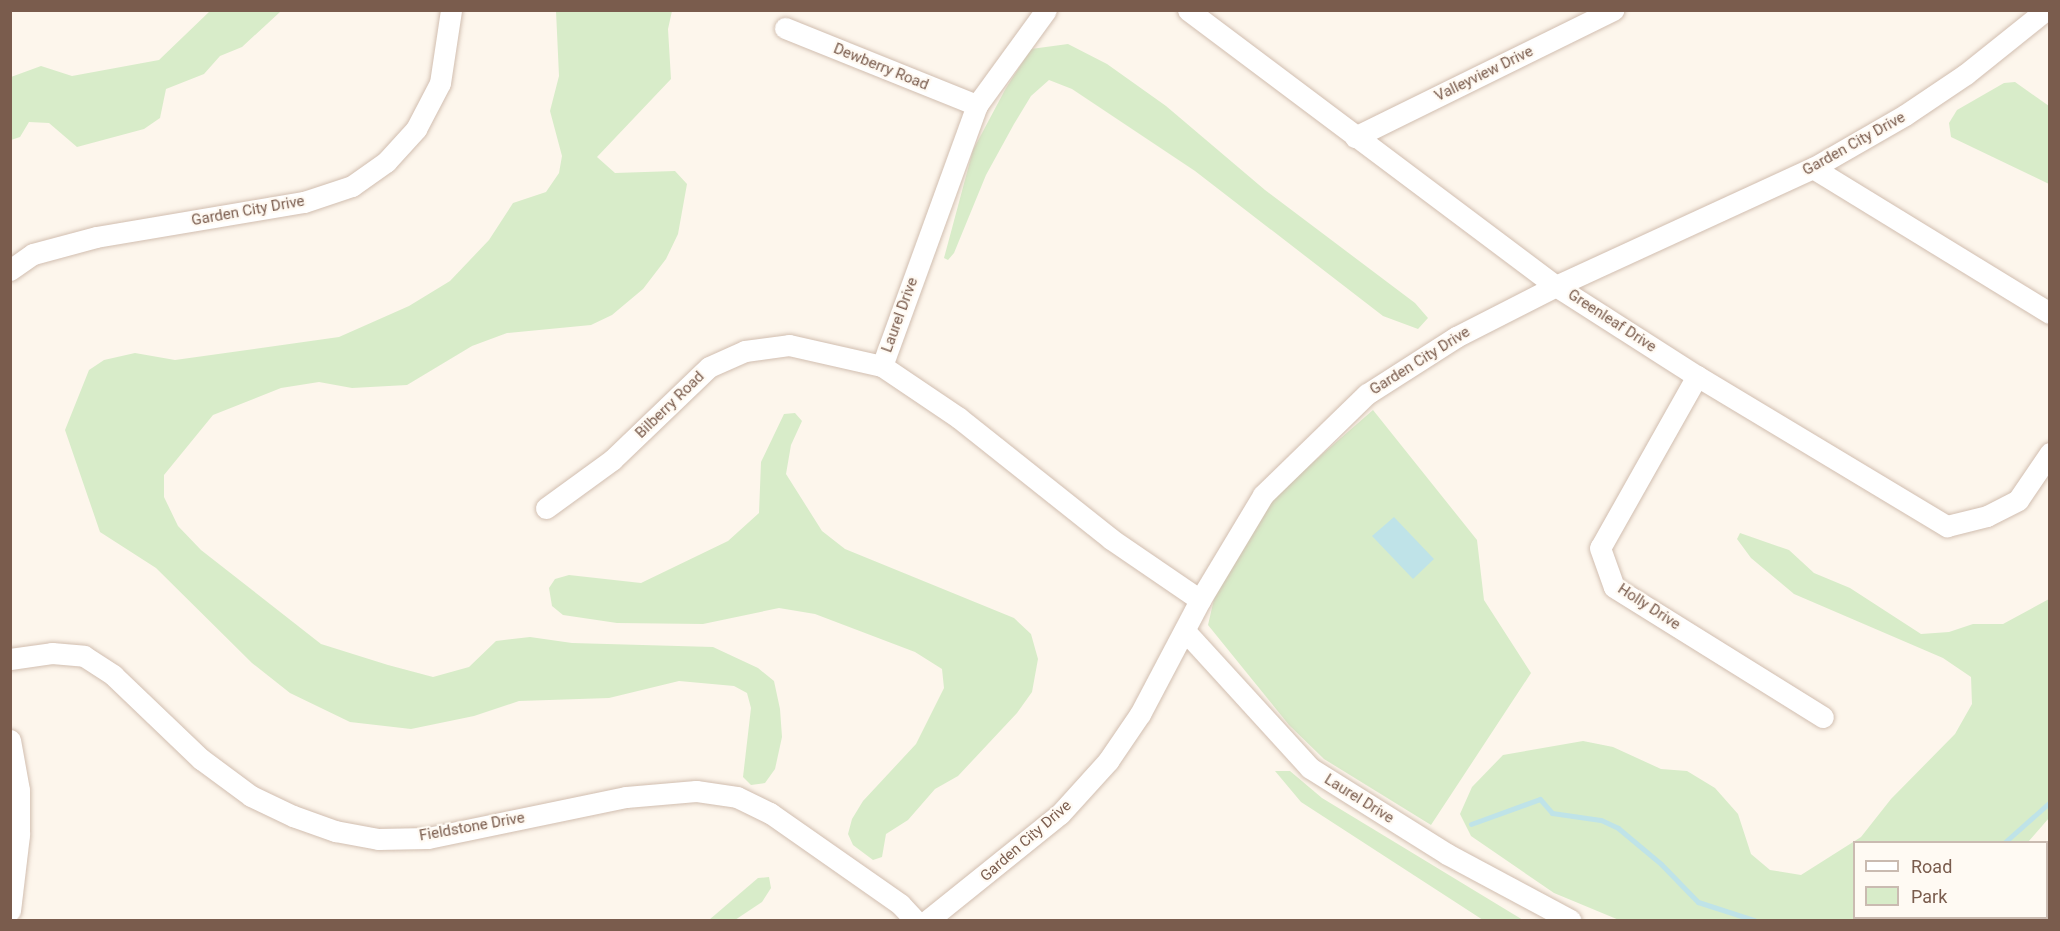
<!DOCTYPE html>
<html>
<head>
<meta charset="utf-8">
<style>
  body { margin:0 }
  #map { position:relative; width:2060px; height:931px; overflow:hidden; background:#fdf6ec; font-family:Roboto,sans-serif }
  div>[style] { position:absolute }
  .green>* { inset:0; background:#d8ecc9 }
  .water>* { inset:0; background:#bfe3e8 }
  .stream>* { height:5px; margin:-2.5px; padding:0 2.5px; transform-origin:2.5px; border-radius:2.5px; background:#bfe3e8 }
  .roads { filter:drop-shadow(0 0 2px #d1beb0) drop-shadow(0 0 2px #d1beb0) }
  .minor>* { height:21px; margin:-10.5px; padding:0 10.5px; transform-origin:10.5px; border-radius:10.5px; background:#fff }
  span { translate:-50% -50%; white-space:nowrap; text-align:center; line-height:1.15; -webkit-text-stroke:4.5px #fffaf3; paint-order:stroke }
  .street-label { font-size:15px; color:#7a5c4d }
  .frame { position:absolute; inset:0; border:12px solid #7a5c4d; pointer-events:none }
  .legend { position:absolute; left:1853px; top:841px; width:195px; height:78px; box-sizing:border-box; background:#fffaf3; border:2px solid #cabbb1; margin:0; padding:8px 10px; list-style:none; font-size:18px; color:#7a5c4d }
  .legend li { display:flex; align-items:center; gap:12px; height:30px }
  .legend b { width:30px; border:2px solid #cabbb1 }
</style>
</head>
<body>
<div id="map">
  <div class="green">
    <div style="clip-path:polygon(210px 11px,280px 12px,242px 47px,220px 56px,204px 74px,166px 89px,160px 118px,144px 129px,77px 147px,49px 123px,29px 122px,20px 137px,11px 140px,11px 77px,41px 66px,72px 76px,159px 60px)"></div>
    <div style="clip-path:polygon(556px 11px,672px 11px,668px 29px,671px 79px,597px 157px,615px 173px,675px 171px,687px 184px,678px 234px,666px 259px,643px 289px,612px 315px,591px 325px,507px 333px,472px 346px,407px 385px,352px 388px,319px 382px,281px 388px,213px 415px,164px 475px,164px 497px,178px 526px,201px 550px,321px 644px,388px 665px,433px 677px,469px 667px,496px 641px,530px 637px,572px 643px,713px 647px,758px 668px,774px 681px,780px 709px,782px 737px,775px 769px,765px 783px,751px 785px,743px 777px,751px 708px,747px 693px,734px 686px,679px 681px,609px 698px,519px 701px,474px 716px,411px 729px,350px 722px,290px 693px,252px 663px,156px 568px,100px 532px,65px 430px,89px 370px,104px 360px,135px 353px,175px 360px,339px 337px,409px 306px,450px 281px,489px 240px,513px 203px,546px 192px,559px 173px,562px 156px,550px 111px,559px 76px)"></div>
    <div style="clip-path:polygon(1068px 44px,1107px 64px,1166px 106px,1265px 190px,1415px 303px,1428px 318px,1418px 329px,1383px 316px,1195px 171px,1072px 89px,1049px 80px,1031px 96px,1014px 124px,986px 175px,954px 253px,948px 260px,944px 258px,973px 150px,1006px 88px,1031px 49px)"></div>
    <div style="clip-path:polygon(2015px 82px,2049px 106px,2049px 184px,1951px 137px,1949px 123px,1957px 110px,2004px 83px)"></div>
    <div style="clip-path:polygon(1373px 410px,1477px 540px,1484px 600px,1531px 673px,1431px 825px,1324px 759px,1289px 725px,1208px 625px,1217px 586px,1265px 504px)"></div>
    <div style="clip-path:polygon(795px 413px,802px 421px,791px 445px,786px 474px,822px 531px,845px 549px,1014px 618px,1031px 634px,1038px 659px,1032px 692px,1017px 713px,958px 776px,935px 789px,908px 820px,886px 834px,882px 857px,873px 860px,853px 845px,848px 834px,852px 819px,863px 801px,916px 744px,944px 688px,942px 669px,915px 652px,815px 614px,779px 608px,703px 624px,617px 623px,563px 615px,552px 606px,549px 588px,555px 579px,569px 575px,641px 583px,728px 541px,759px 513px,761px 462px,784px 414px)"></div>
    <div style="clip-path:polygon(1740px 533px,1789px 550px,1814px 573px,1850px 588px,1921px 634px,1949px 632px,1973px 624px,2003px 624px,2049px 599px,2049px 818px,2028px 842px,1854px 842px,1854px 918px,1987px 918px,1986px 920px,1619px 920px,1554px 893px,1471px 836px,1460px 814px,1472px 787px,1503px 755px,1583px 741px,1613px 747px,1661px 769px,1687px 771px,1715px 788px,1738px 814px,1751px 854px,1770px 870px,1801px 875px,1861px 837px,1891px 799px,1955px 734px,1972px 704px,1971px 677px,1943px 658px,1794px 594px,1751px 558px,1737px 539px)"></div>
    <div style="clip-path:polygon(1275px 771px,1290px 771px,1322px 798px,1523px 920px,1483px 920px,1301px 802px)"></div>
    <div style="clip-path:polygon(769px 877px,771px 888px,762px 902px,735px 920px,709px 920px,758px 878px)"></div>
  </div>
  <div class="water">
    <div style="clip-path:polygon(1394px 517px,1434px 559px,1413px 579px,1372px 536px)"></div>
  </div>
  <div class="stream">
    <div style="left:1471px;top:824px;width:73px;rotate:-19.9deg"></div>
    <div style="left:1540px;top:799px;width:18px;rotate:49deg"></div>
    <div style="left:1552px;top:813px;width:49px;rotate:8.1deg"></div>
    <div style="left:1601px;top:820px;width:19px;rotate:25deg"></div>
    <div style="left:1618px;top:828px;width:56px;rotate:39.9deg"></div>
    <div style="left:1661px;top:864px;width:53px;rotate:45.8deg"></div>
    <div style="left:1698px;top:902px;width:59px;rotate:17.8deg"></div>
    <div style="left:2005px;top:842px;width:60px;rotate:-41.6deg"></div>
    <div style="left:1962px;top:920px;width:2px;rotate:-63deg"></div>
  </div>
  <div class="roads">
    <div class="minor">
      <div style="left:1188px;top:10px;width:460px;rotate:36.9deg"></div>
      <div style="left:1556px;top:286px;width:167px;rotate:32.6deg"></div>
      <div style="left:1697px;top:376px;width:292px;rotate:31deg"></div>
      <div style="left:1947px;top:526px;width:41px;rotate:-14deg"></div>
      <div style="left:1987px;top:516px;width:35px;rotate:-27deg"></div>
      <div style="left:2018px;top:500px;width:57px;rotate:-55.8deg"></div>
      <div style="left:785px;top:28px;width:207px;rotate:21.9deg"></div>
      <div style="left:1355px;top:137px;width:288px;rotate:-26.2deg"></div>
      <div style="left:1813px;top:168px;width:278px;rotate:31.5deg"></div>
      <div style="left:10px;top:270px;width:28px;rotate:-35deg"></div>
      <div style="left:33px;top:254px;width:65px;rotate:-15.1deg"></div>
      <div style="left:96px;top:237px;width:211px;rotate:-9.6deg"></div>
      <div style="left:304px;top:202px;width:51px;rotate:-18.4deg"></div>
      <div style="left:352px;top:186px;width:42px;rotate:-35.2deg"></div>
      <div style="left:386px;top:162px;width:45px;rotate:-47.7deg"></div>
      <div style="left:416px;top:129px;width:52px;rotate:-62.4deg"></div>
      <div style="left:440px;top:83px;width:74px;rotate:-81.4deg"></div>
      <div style="left:882px;top:366px;width:278px;rotate:-70deg"></div>
      <div style="left:977px;top:105px;width:117px;rotate:-54deg"></div>
      <div style="left:1697px;top:376px;width:197px;rotate:119.4deg"></div>
      <div style="left:1600px;top:548px;width:41px;rotate:70.3deg"></div>
      <div style="left:1614px;top:587px;width:246px;rotate:31.9deg"></div>
      <div style="left:546px;top:508px;width:82px;rotate:-36deg"></div>
      <div style="left:612px;top:460px;width:134px;rotate:-43.8deg"></div>
      <div style="left:709px;top:367px;width:39px;rotate:-24deg"></div>
      <div style="left:745px;top:351px;width:44px;rotate:-7.8deg"></div>
      <div style="left:789px;top:345px;width:95px;rotate:12.7deg"></div>
      <div style="left:882px;top:366px;width:93px;rotate:34deg"></div>
      <div style="left:959px;top:418px;width:194px;rotate:38.5deg"></div>
      <div style="left:1111px;top:539px;width:108px;rotate:34.4deg"></div>
      <div style="left:1185px;top:631px;width:185px;rotate:47.6deg"></div>
      <div style="left:1310px;top:768px;width:162px;rotate:32.1deg"></div>
      <div style="left:1447px;top:854px;width:140px;rotate:28.2deg"></div>
      <div style="left:10px;top:659px;width:42px;rotate:-8.1deg"></div>
      <div style="left:52px;top:653px;width:32px;rotate:5deg"></div>
      <div style="left:84px;top:656px;width:35px;rotate:33deg"></div>
      <div style="left:113px;top:675px;width:122px;rotate:43.7deg"></div>
      <div style="left:201px;top:759px;width:62px;rotate:36.5deg"></div>
      <div style="left:251px;top:796px;width:47px;rotate:25.5deg"></div>
      <div style="left:293px;top:816px;width:45px;rotate:19.7deg"></div>
      <div style="left:335px;top:831px;width:44px;rotate:10.5deg"></div>
      <div style="left:378px;top:839px;width:50px;rotate:-1.1deg"></div>
      <div style="left:428px;top:838px;width:202px;rotate:-11.7deg"></div>
      <div style="left:626px;top:797px;width:70px;rotate:-4.9deg"></div>
      <div style="left:696px;top:791px;width:41px;rotate:8.3deg"></div>
      <div style="left:737px;top:797px;width:37px;rotate:26deg"></div>
      <div style="left:770px;top:813px;width:159px;rotate:35deg"></div>
      <div style="left:900px;top:904px;width:22px;rotate:47deg"></div>
      <div style="left:10px;top:740px;width:51px;rotate:79.8deg"></div>
      <div style="left:19px;top:790px;width:45px;rotate:90deg"></div>
      <div style="left:19px;top:835px;width:76px;rotate:96.8deg"></div>
      <div style="left:928px;top:920px;width:169px;rotate:-38.8deg"></div>
      <div style="left:1060px;top:814px;width:72px;rotate:-47.8deg"></div>
      <div style="left:1108px;top:761px;width:57px;rotate:-55.8deg"></div>
      <div style="left:1140px;top:714px;width:129px;rotate:-62.2deg"></div>
      <div style="left:1200px;top:600px;width:122px;rotate:-59deg"></div>
      <div style="left:1263px;top:495px;width:145px;rotate:-44.2deg"></div>
      <div style="left:1367px;top:394px;width:106px;rotate:-32.6deg"></div>
      <div style="left:1456px;top:337px;width:112px;rotate:-27deg"></div>
      <div style="left:1556px;top:286px;width:283px;rotate:-24.7deg"></div>
      <div style="left:1813px;top:168px;width:106px;rotate:-29.9deg"></div>
      <div style="left:1905px;top:115px;width:73px;rotate:-33.9deg"></div>
      <div style="left:1966px;top:74px;width:102px;rotate:-38.7deg"></div>
    </div>
  </div>
  <div class="street-label">
    <span style="left:881px;top:67px;rotate:22deg">Dewberry Road</span>
    <span style="left:1484px;top:74px;rotate:-26deg">Valleyview Drive</span>
    <span style="left:1854px;top:144px;rotate:-29deg">Garden City Drive</span>
    <span style="left:248px;top:211px;rotate:-10deg">Garden City Drive</span>
    <span style="left:900px;top:315px;rotate:-70deg">Laurel Drive</span>
    <span style="left:1612px;top:321px;rotate:33deg">Greenleaf Drive</span>
    <span style="left:1420px;top:361px;rotate:-32deg">Garden City Drive</span>
    <span style="left:670px;top:405px;rotate:-44deg">Bilberry Road</span>
    <span style="left:1649px;top:607px;rotate:33deg">Holly Drive</span>
    <span style="left:1359px;top:799px;rotate:32deg">Laurel Drive</span>
    <span style="left:472px;top:827px;rotate:-10deg">Fieldstone Drive</span>
    <span style="left:1026px;top:841px;rotate:-41deg">Garden City Drive</span>
  </div>
  <div class="frame"></div>
  <ul class="legend">
  <li><b style="height:8px;background:#fff"></b>Road</li>
  <li><b style="height:16px;background:#d8ecc9"></b>Park</li>
  </ul>
</div>
</body>
</html>
